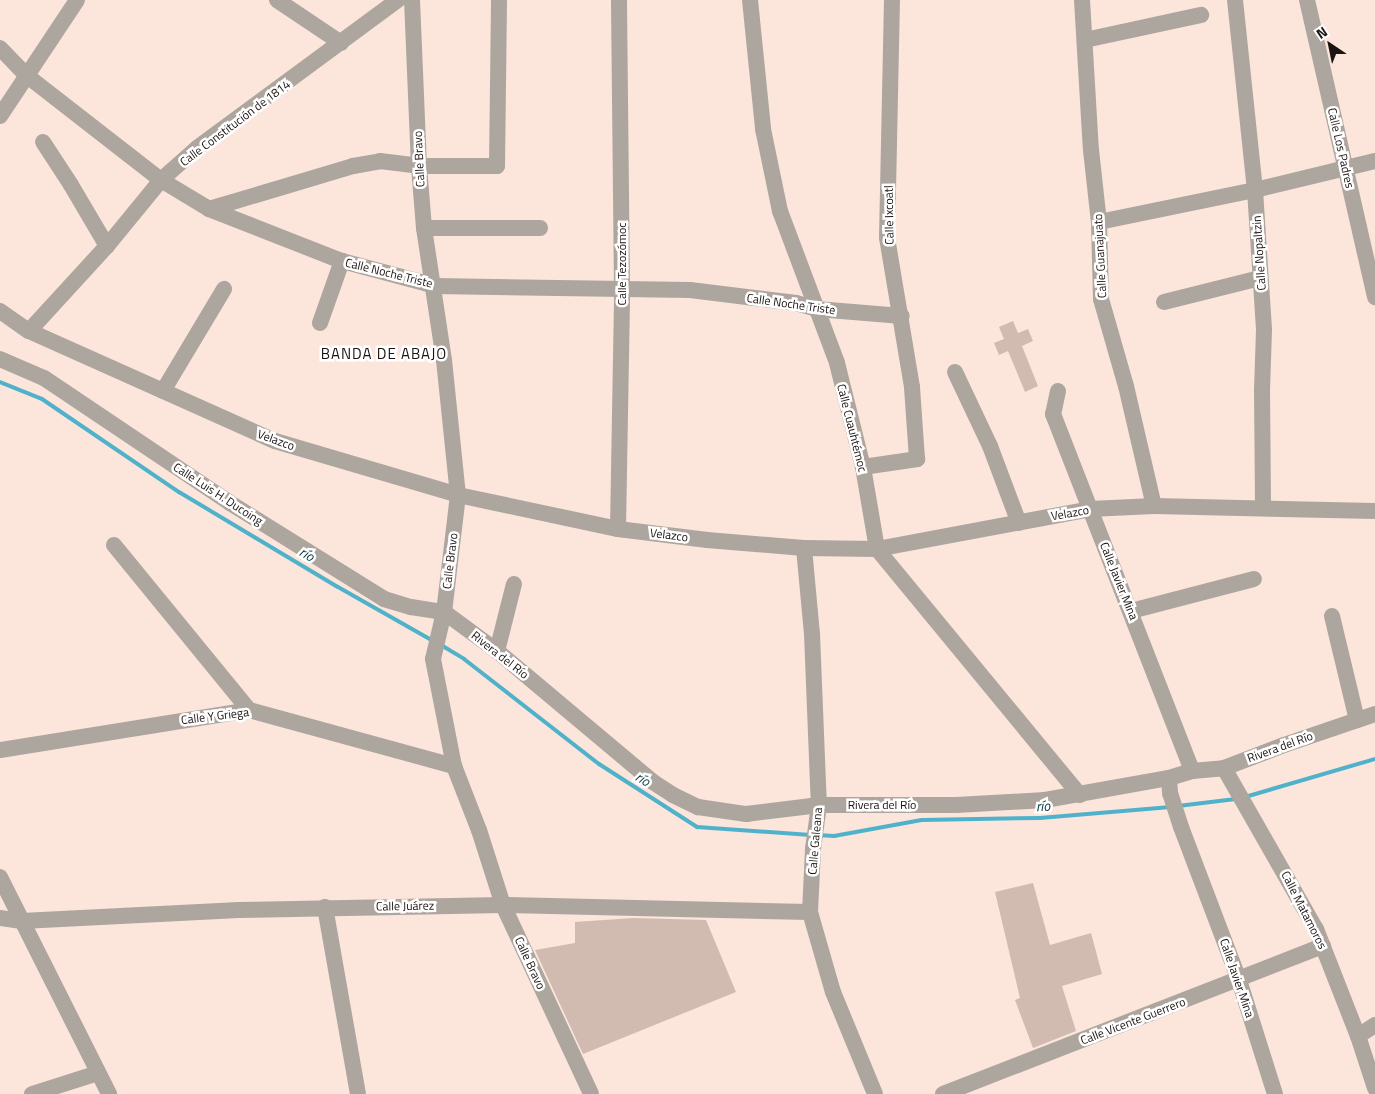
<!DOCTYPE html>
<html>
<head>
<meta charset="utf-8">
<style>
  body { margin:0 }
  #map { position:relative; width:1375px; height:1094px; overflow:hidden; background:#fce5db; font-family:"Titillium Web",sans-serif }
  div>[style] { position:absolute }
  .stream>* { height:4px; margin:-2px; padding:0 2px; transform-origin:2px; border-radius:2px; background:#50b2ca }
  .building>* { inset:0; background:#d1bbb1 }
  .minor>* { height:16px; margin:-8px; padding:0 8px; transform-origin:8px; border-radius:8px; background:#ada69f }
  span { translate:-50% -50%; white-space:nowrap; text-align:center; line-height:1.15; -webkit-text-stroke:5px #fff; paint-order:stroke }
  .street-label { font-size:12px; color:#1b1310 }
  .water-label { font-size:14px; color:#04343e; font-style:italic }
  .quarter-label { font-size:15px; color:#1b1310; letter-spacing:1px }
  .north { position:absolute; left:1305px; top:20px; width:50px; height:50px; -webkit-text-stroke:4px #fff; paint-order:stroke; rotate:326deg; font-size:14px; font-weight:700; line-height:20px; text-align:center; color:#1b1310 }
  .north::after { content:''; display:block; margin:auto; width:18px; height:22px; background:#1b1310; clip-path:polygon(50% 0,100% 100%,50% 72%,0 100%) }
</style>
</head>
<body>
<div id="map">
  <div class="stream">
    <div style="left:0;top:382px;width:45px;rotate:22deg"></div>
    <div style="left:42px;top:399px;width:166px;rotate:34.2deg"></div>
    <div style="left:179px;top:492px;width:185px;rotate:30.9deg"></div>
    <div style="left:338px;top:587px;width:109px;rotate:29.6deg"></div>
    <div style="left:441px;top:645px;width:27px;rotate:31deg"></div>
    <div style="left:464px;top:659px;width:171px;rotate:37.9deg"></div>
    <div style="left:599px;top:764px;width:117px;rotate:32.7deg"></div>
    <div style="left:697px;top:827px;width:114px;rotate:4deg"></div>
    <div style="left:1245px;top:797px;width:135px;rotate:-16.3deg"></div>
    <div style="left:1178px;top:806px;width:58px;rotate:-6.9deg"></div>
    <div style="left:818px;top:835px;width:16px;rotate:4deg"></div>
    <div style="left:834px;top:836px;width:89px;rotate:-10.3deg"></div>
    <div style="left:922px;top:820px;width:118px;rotate:-1deg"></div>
    <div style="left:1040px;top:818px;width:131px;rotate:-4.8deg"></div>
  </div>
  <div class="building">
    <div style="clip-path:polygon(1013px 321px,1018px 333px,1028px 329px,1033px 341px,1022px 346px,1038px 386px,1025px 392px,1008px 351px,999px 355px,994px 343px,1004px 339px,999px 327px)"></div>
    <div style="clip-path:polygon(1033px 883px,1050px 945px,1091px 933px,1102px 974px,1062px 986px,1076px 1031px,1033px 1048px,1015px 1000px,1020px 998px,995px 892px)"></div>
    <div style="clip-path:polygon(633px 918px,706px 920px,736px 992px,583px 1054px,535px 950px,575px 943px,575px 922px)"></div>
  </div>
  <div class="minor">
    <div style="left:277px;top:0;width:77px;rotate:33.9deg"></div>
    <div style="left:412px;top:0;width:166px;rotate:87.6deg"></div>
    <div style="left:419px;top:166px;width:62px;rotate:85.4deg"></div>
    <div style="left:424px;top:228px;width:134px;rotate:81.4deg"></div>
    <div style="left:444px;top:360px;width:136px;rotate:84.1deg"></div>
    <div style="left:458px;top:495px;width:118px;rotate:96.8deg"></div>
    <div style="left:444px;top:612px;width:48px;rotate:103.2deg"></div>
    <div style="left:433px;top:659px;width:109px;rotate:78.9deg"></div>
    <div style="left:454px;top:766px;width:69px;rotate:68.7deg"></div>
    <div style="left:479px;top:830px;width:79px;rotate:72.3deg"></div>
    <div style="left:503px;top:905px;width:208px;rotate:65deg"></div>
    <div style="left:750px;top:0;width:130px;rotate:84.2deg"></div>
    <div style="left:763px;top:129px;width:84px;rotate:78.3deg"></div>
    <div style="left:780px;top:211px;width:162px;rotate:69.4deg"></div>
    <div style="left:837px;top:363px;width:107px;rotate:76deg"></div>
    <div style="left:863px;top:467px;width:83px;rotate:80.3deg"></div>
    <div style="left:877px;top:549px;width:319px;rotate:50.5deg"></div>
    <div style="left:1082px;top:0;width:150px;rotate:86.6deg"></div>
    <div style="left:1091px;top:150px;width:72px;rotate:83.7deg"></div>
    <div style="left:1099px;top:222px;width:77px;rotate:88.5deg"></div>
    <div style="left:1101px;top:299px;width:91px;rotate:74deg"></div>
    <div style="left:1126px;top:386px;width:123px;rotate:76.9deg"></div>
    <div style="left:1235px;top:0;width:191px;rotate:84deg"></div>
    <div style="left:1255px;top:190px;width:140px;rotate:86.3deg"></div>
    <div style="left:1264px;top:330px;width:59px;rotate:91.9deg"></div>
    <div style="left:1262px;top:389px;width:118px;rotate:89.5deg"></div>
    <div style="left:1307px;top:0;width:305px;rotate:77.1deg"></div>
    <div style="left:1085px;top:40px;width:119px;rotate:-12.2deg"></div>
    <div style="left:0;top:48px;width:37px;rotate:46deg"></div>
    <div style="left:26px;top:75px;width:171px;rotate:37.9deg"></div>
    <div style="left:161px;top:180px;width:56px;rotate:31.1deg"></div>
    <div style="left:209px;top:209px;width:143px;rotate:21.4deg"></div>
    <div style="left:342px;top:261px;width:96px;rotate:15deg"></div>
    <div style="left:435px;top:286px;width:255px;rotate:0.9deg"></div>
    <div style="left:690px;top:290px;width:107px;rotate:7deg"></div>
    <div style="left:796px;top:303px;width:22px;rotate:16deg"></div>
    <div style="left:817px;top:309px;width:85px;rotate:4.7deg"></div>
    <div style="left:0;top:116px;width:139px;rotate:-56.4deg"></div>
    <div style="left:43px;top:142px;width:51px;rotate:56.9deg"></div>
    <div style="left:71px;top:185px;width:71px;rotate:59.5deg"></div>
    <div style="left:209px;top:209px;width:150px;rotate:-16.6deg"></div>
    <div style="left:353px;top:166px;width:27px;rotate:-10deg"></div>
    <div style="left:380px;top:161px;width:39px;rotate:7deg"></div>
    <div style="left:419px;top:166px;width:78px"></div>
    <div style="left:497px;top:166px;width:166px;rotate:-89.3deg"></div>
    <div style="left:1099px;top:222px;width:159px;rotate:-11.6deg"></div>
    <div style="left:1255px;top:190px;width:123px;rotate:-13.6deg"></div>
    <div style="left:424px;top:228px;width:116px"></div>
    <div style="left:1164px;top:302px;width:99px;rotate:-14deg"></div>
    <div style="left:0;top:311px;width:35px;rotate:35deg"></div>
    <div style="left:29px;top:331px;width:269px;rotate:24.1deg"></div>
    <div style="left:275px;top:441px;width:191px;rotate:16.4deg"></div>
    <div style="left:458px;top:495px;width:164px;rotate:12deg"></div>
    <div style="left:618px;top:529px;width:90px;rotate:7deg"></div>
    <div style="left:707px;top:540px;width:97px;rotate:4.7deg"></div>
    <div style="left:804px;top:548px;width:73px;rotate:0.8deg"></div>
    <div style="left:877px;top:549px;width:217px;rotate:-10.6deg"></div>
    <div style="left:1090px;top:509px;width:64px;rotate:-2.7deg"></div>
    <div style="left:1154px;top:506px;width:221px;rotate:1.3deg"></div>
    <div style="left:320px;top:323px;width:66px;rotate:-70.5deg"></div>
    <div style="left:29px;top:331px;width:115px;rotate:-47.5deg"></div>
    <div style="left:107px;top:246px;width:85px;rotate:-50.7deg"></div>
    <div style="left:161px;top:180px;width:48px;rotate:-41.6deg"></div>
    <div style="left:197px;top:148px;width:250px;rotate:-36.4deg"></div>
    <div style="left:0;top:359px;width:48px;rotate:23.4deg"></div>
    <div style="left:44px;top:378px;width:224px;rotate:33.9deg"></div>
    <div style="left:230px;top:503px;width:181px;rotate:31.9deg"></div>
    <div style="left:384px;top:599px;width:28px;rotate:17deg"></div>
    <div style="left:411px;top:607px;width:33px;rotate:9deg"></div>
    <div style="left:444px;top:612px;width:66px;rotate:36.3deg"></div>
    <div style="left:497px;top:651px;width:204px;rotate:40deg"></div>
    <div style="left:653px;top:782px;width:24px;rotate:33deg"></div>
    <div style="left:673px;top:795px;width:28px;rotate:26deg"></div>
    <div style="left:698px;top:807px;width:49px;rotate:8.3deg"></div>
    <div style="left:746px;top:814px;width:74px;rotate:-7deg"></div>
    <div style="left:819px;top:805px;width:137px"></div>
    <div style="left:956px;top:805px;width:89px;rotate:-3.2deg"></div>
    <div style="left:1045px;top:800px;width:126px;rotate:-10.1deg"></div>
    <div style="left:1169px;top:778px;width:24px;rotate:-17deg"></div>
    <div style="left:1192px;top:771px;width:32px;rotate:-5deg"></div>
    <div style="left:1224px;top:768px;width:64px;rotate:-21deg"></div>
    <div style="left:1284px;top:745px;width:96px;rotate:-18.8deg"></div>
    <div style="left:955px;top:372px;width:82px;rotate:64.7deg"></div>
    <div style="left:990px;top:446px;width:82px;rotate:69.4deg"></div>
    <div style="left:163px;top:391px;width:119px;rotate:-59.1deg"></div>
    <div style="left:1058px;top:391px;width:24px;rotate:102deg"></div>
    <div style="left:1053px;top:414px;width:383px;rotate:68.7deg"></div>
    <div style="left:863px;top:467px;width:55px;rotate:-8.4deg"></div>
    <div style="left:917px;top:459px;width:72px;rotate:-94deg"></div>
    <div style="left:912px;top:387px;width:151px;rotate:-99.5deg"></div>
    <div style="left:887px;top:238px;width:238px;rotate:-88.8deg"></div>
    <div style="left:618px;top:529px;width:240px;rotate:-89deg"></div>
    <div style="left:622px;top:289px;width:289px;rotate:-90.6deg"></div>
    <div style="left:114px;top:545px;width:213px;rotate:50.7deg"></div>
    <div style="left:804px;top:548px;width:86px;rotate:84.7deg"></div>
    <div style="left:812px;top:634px;width:171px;rotate:87.7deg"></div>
    <div style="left:819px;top:805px;width:44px;rotate:97.8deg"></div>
    <div style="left:813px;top:849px;width:63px;rotate:92.7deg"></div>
    <div style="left:810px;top:912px;width:83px;rotate:74deg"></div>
    <div style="left:833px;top:992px;width:110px;rotate:67.6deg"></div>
    <div style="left:1131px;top:611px;width:127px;rotate:-14.6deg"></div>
    <div style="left:1332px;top:616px;width:107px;rotate:76.5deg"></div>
    <div style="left:497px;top:651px;width:69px;rotate:-75.8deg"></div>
    <div style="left:0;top:750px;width:252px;rotate:-9.1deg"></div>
    <div style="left:249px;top:710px;width:213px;rotate:15.3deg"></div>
    <div style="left:1224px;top:768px;width:185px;rotate:60.3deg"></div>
    <div style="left:1316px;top:929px;width:115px;rotate:68.6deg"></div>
    <div style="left:1358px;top:1036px;width:55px;rotate:71.9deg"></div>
    <div style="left:1169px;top:778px;width:15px;rotate:86deg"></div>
    <div style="left:1170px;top:793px;width:36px;rotate:72deg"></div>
    <div style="left:1181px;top:827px;width:164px;rotate:69.2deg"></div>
    <div style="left:1239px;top:980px;width:120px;rotate:72.5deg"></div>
    <div style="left:0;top:877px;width:243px;rotate:63.3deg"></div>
    <div style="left:325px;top:907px;width:190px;rotate:80deg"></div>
    <div style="left:0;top:918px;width:22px;rotate:8deg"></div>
    <div style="left:22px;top:921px;width:217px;rotate:-2.9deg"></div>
    <div style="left:239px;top:910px;width:264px;rotate:-1.1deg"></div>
    <div style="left:503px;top:905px;width:307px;rotate:1.3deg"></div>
    <div style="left:1358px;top:1036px;width:20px;rotate:-33deg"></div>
    <div style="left:32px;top:1094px;width:69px;rotate:-17.7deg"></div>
    <div style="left:943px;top:1094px;width:408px;rotate:-21.3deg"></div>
  </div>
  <div class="street-label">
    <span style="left:235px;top:123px;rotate:-37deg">Calle Constitución de 1814</span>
    <span style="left:1341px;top:148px;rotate:77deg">Calle Los Padres</span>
    <span style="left:419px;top:159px;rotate:-93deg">Calle Bravo</span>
    <span style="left:889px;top:215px;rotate:-91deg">Calle Ixcoatl</span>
    <span style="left:1259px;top:253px;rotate:-94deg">Calle Nopaltzin</span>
    <span style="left:1100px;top:256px;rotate:-93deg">Calle Guanajuato</span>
    <span style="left:622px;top:264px;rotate:-90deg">Calle Tezozómoc</span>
    <span style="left:389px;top:273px;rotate:14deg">Calle Noche Triste</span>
    <span style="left:791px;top:304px;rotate:8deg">Calle Noche Triste</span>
    <span style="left:852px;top:428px;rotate:76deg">Calle Cuauhtémoc</span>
    <span style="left:276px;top:440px;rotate:20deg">Velazco</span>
    <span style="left:218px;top:494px;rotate:33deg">Calle Luis H. Ducoing</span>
    <span style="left:1070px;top:513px;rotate:-10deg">Velazco</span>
    <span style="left:669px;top:535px;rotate:7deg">Velazco</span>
    <span style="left:450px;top:561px;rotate:-83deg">Calle Bravo</span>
    <span style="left:1119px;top:581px;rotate:68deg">Calle Javier Mina</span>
    <span style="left:500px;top:655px;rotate:38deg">Rivera del Río</span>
    <span style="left:215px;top:716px;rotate:-7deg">Calle Y Griega</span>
    <span style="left:1280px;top:747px;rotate:-20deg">Rivera del Río</span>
    <span style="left:882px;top:805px">Rivera del Río</span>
    <span style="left:815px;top:841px;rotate:-85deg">Calle Galeana</span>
    <span style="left:405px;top:906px;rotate:-1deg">Calle Juárez</span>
    <span style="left:1304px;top:910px;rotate:63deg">Calle Matamoros</span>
    <span style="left:530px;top:963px;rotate:65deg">Calle Bravo</span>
    <span style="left:1237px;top:978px;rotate:71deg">Calle Javier Mina</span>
    <span style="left:1133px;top:1021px;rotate:-21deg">Calle Vicente Guerrero</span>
  </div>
  <div class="water-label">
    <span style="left:307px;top:554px;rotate:30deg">río</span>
    <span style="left:643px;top:779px;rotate:32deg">río</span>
    <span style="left:1043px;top:806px;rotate:-3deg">río</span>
  </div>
  <div class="quarter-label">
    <span style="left:384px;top:354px">BANDA DE ABAJO</span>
  </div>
  <div class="north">N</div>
</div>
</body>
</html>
